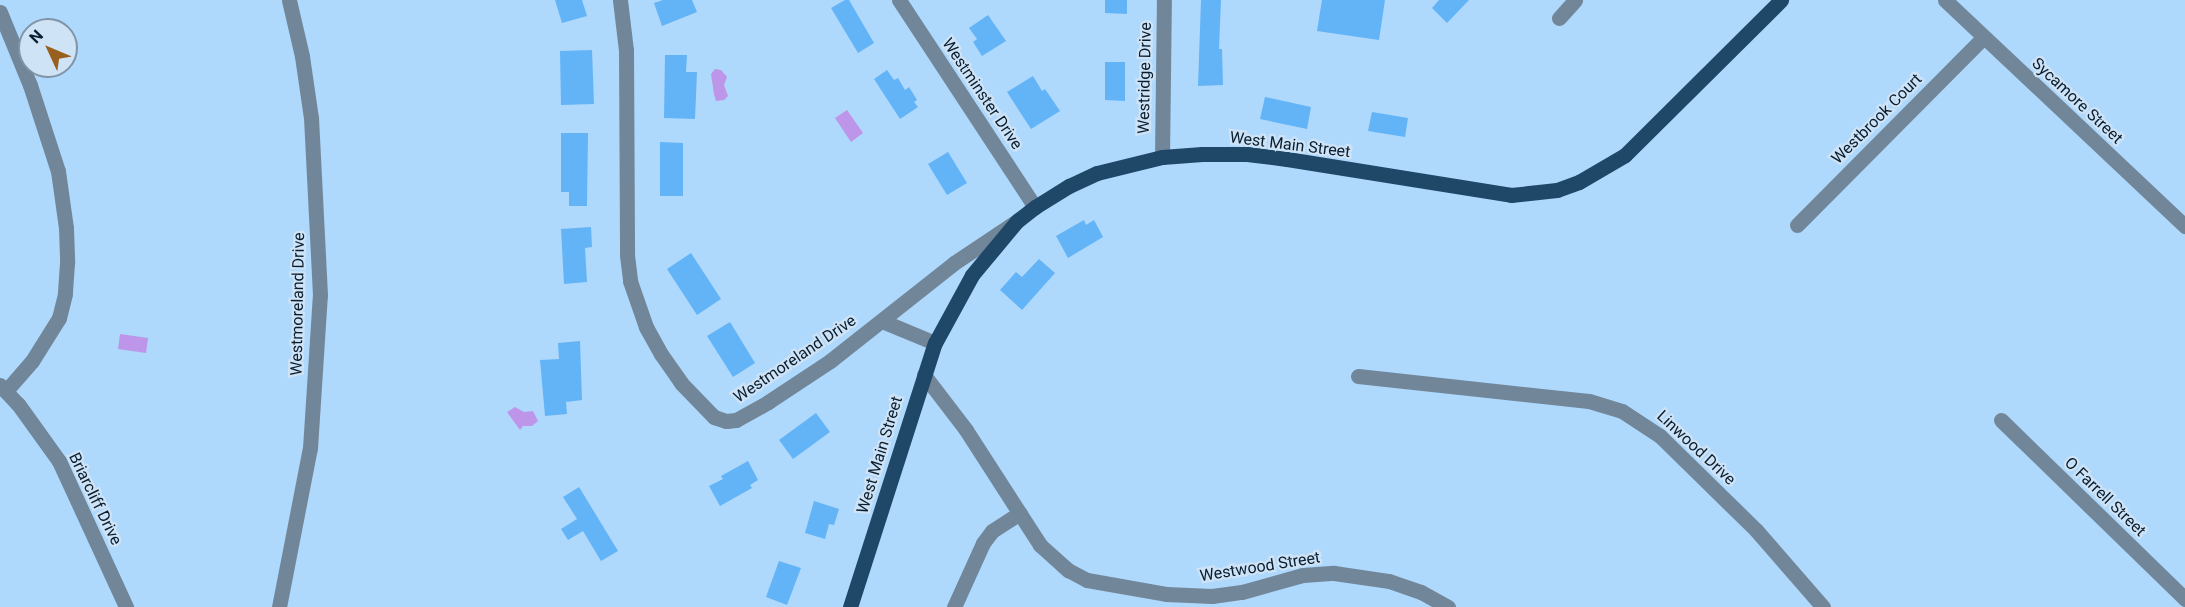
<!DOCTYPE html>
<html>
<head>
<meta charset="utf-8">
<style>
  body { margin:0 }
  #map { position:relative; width:2185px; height:607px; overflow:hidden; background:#afd8fd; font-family:Roboto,sans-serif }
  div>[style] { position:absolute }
  .water>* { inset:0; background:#bd95e9 }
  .building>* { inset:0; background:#63b4f6 }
  .minor>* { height:15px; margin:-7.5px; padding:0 7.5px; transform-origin:7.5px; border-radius:7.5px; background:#718799 }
  .major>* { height:15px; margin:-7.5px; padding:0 7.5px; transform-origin:7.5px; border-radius:7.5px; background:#1f4767 }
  span { translate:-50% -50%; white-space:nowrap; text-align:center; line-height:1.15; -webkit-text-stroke:4.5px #cfe3f6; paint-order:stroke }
  .street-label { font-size:16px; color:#091d2e }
  .north { position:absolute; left:18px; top:18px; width:60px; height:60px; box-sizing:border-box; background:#cfe3f6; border:2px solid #8094a6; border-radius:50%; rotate:314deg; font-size:16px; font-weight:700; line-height:24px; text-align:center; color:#091d2e }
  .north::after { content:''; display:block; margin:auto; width:21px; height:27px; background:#99601d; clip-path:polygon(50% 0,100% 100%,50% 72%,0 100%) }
</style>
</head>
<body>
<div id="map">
  <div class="water">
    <div style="clip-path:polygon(715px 69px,721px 70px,727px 77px,724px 85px,728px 96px,724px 100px,716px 101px,714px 94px,711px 74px)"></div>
    <div style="clip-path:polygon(847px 110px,863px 133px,851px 142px,835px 118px)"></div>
    <div style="clip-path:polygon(120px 334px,148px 338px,146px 353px,118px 349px)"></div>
    <div style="clip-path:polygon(515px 407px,524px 412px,533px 411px,538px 421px,532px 426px,523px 426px,520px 430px,507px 412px)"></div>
  </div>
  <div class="building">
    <div style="clip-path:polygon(555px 0,582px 0,587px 16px,562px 23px)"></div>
    <div style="clip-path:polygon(663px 0,692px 0,697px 12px,662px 26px,654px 3px)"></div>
    <div style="clip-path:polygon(845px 0,849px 0,874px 43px,858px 53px,831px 8px)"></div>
    <div style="clip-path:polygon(1105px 0,1127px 0,1127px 14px,1105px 13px)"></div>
    <div style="clip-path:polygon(1201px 0,1221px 0,1219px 49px,1222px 49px,1223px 85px,1198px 86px)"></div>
    <div style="clip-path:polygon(1322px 0,1385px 0,1379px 40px,1317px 31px)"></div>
    <div style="clip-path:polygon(1439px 0,1469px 0,1447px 23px,1432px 8px)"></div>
    <div style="clip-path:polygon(988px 15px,1006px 41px,982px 56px,973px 42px,977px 39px,969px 28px)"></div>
    <div style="clip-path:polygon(592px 50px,594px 104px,561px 105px,560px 51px)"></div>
    <div style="clip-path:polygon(665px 55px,687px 55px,686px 72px,697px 72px,695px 119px,664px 118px)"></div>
    <div style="clip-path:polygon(1105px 62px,1125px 62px,1125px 101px,1105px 100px)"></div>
    <div style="clip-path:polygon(887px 70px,894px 80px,898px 78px,905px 90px,909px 87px,917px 100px,914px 102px,918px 107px,900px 119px,874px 79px)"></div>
    <div style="clip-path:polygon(1033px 76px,1042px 91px,1045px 89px,1060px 111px,1031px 129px,1007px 92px)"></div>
    <div style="clip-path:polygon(1265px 97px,1311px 107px,1307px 129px,1260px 119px)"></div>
    <div style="clip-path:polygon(1372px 112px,1408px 118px,1405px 137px,1368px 131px)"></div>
    <div style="clip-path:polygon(561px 133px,588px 133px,587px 206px,569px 206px,569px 192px,561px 192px)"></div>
    <div style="clip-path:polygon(660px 142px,683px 143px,683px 196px,660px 196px)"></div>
    <div style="clip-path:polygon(948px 152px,967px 183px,947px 195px,928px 164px)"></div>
    <div style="clip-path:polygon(1084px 220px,1086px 225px,1094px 220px,1103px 237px,1068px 258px,1056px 236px)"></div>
    <div style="clip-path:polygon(591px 227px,592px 247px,585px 248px,587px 282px,564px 284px,561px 229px)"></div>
    <div style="clip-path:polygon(691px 253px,721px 299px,697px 315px,667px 269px)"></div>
    <div style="clip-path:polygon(1039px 259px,1055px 273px,1022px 310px,1000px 290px,1016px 272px,1022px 277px)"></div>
    <div style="clip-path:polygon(730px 322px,755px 363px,733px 377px,707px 336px)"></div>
    <div style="clip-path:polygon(580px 341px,582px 400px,566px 402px,567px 414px,545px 416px,540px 360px,559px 359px,558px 343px)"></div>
    <div style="clip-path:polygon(816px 413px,830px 432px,793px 459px,779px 440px)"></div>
    <div style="clip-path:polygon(748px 461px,758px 480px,750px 485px,752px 488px,720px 506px,709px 486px,723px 479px,721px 476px)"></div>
    <div style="clip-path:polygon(579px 487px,618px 551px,601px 561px,583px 531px,568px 540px,561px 529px,577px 519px,563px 497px)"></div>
    <div style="clip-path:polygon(814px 501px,839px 509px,834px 525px,829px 524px,825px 539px,805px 533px)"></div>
    <div style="clip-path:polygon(779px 561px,801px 568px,787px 605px,766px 597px)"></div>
  </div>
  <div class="minor">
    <div style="left:620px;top:0;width:50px;rotate:83.2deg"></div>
    <div style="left:626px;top:50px;width:205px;rotate:89.7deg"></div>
    <div style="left:627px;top:255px;width:26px;rotate:83deg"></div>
    <div style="left:630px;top:281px;width:49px;rotate:70.8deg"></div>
    <div style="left:646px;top:327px;width:31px;rotate:61deg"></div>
    <div style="left:661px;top:354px;width:35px;rotate:55deg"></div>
    <div style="left:681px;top:383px;width:47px;rotate:45.9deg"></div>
    <div style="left:714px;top:417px;width:13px;rotate:18deg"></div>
    <div style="left:726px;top:421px;width:10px;rotate:-6deg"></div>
    <div style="left:736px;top:420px;width:37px;rotate:-29deg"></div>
    <div style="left:768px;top:402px;width:74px;rotate:-33.5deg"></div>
    <div style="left:830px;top:361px;width:158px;rotate:-38.3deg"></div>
    <div style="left:954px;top:263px;width:72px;rotate:-33.7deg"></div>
    <div style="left:899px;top:0;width:248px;rotate:56.7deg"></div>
    <div style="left:1945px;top:0;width:330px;rotate:43.3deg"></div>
    <div style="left:0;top:12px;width:79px;rotate:67.7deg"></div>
    <div style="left:30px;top:85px;width:90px;rotate:72deg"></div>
    <div style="left:58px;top:171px;width:58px;rotate:82deg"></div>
    <div style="left:66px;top:228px;width:35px;rotate:88deg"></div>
    <div style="left:67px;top:263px;width:31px;rotate:94deg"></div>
    <div style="left:65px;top:294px;width:25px;rotate:104deg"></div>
    <div style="left:59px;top:318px;width:51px;rotate:122.1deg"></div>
    <div style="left:32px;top:361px;width:40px;rotate:131deg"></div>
    <div style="left:1559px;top:18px;width:24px;rotate:-48deg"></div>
    <div style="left:1162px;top:157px;width:157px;rotate:-89.3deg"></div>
    <div style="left:1797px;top:225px;width:264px;rotate:-45.2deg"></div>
    <div style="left:882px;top:321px;width:57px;rotate:22.5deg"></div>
    <div style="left:924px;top:375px;width:69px;rotate:52.6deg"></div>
    <div style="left:966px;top:430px;width:137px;rotate:57.2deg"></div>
    <div style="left:1040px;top:545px;width:38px;rotate:42deg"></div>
    <div style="left:1068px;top:570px;width:21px;rotate:28deg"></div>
    <div style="left:1087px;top:580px;width:80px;rotate:10deg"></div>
    <div style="left:1166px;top:594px;width:46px;rotate:2.5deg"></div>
    <div style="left:1212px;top:596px;width:30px;rotate:-8deg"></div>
    <div style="left:1242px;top:592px;width:63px;rotate:-15.6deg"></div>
    <div style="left:1303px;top:575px;width:31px;rotate:-4deg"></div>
    <div style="left:1334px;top:573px;width:56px;rotate:8.3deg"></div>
    <div style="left:1389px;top:581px;width:34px;rotate:19deg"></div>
    <div style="left:1421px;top:592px;width:31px;rotate:29deg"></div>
    <div style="left:1358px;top:376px;width:232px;rotate:6.2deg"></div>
    <div style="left:1589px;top:401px;width:34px;rotate:17deg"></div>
    <div style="left:1622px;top:411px;width:45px;rotate:33.3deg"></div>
    <div style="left:1660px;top:436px;width:134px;rotate:44.4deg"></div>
    <div style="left:1756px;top:530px;width:102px;rotate:49deg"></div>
    <div style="left:0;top:385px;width:26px;rotate:47deg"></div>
    <div style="left:18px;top:404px;width:70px;rotate:54.3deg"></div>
    <div style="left:59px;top:461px;width:161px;rotate:65.3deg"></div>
    <div style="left:2001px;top:420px;width:257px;rotate:44.2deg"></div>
    <div style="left:279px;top:607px;width:162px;rotate:-79deg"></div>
    <div style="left:310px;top:448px;width:153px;rotate:-86.3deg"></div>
    <div style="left:320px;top:295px;width:177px;rotate:-92.9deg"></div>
    <div style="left:311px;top:118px;width:63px;rotate:-98.3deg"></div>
    <div style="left:302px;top:56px;width:57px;rotate:-103.1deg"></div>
    <div style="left:954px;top:607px;width:70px;rotate:-65.6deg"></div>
    <div style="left:983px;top:543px;width:15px;rotate:-53deg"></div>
    <div style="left:992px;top:531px;width:33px;rotate:-33deg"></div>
  </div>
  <div class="major">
    <div style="left:850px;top:607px;width:277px;rotate:-72.2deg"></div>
    <div style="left:935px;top:343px;width:77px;rotate:-61.4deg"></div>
    <div style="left:972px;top:275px;width:70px;rotate:-50.2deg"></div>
    <div style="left:1017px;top:221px;width:23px;rotate:-38deg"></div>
    <div style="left:1035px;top:207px;width:40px;rotate:-32deg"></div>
    <div style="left:1069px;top:186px;width:31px;rotate:-25deg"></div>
    <div style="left:1097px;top:173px;width:67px;rotate:-13.8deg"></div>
    <div style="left:1162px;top:157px;width:40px;rotate:-4.3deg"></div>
    <div style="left:1202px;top:154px;width:45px"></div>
    <div style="left:1247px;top:154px;width:40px;rotate:7.1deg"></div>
    <div style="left:1287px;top:159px;width:227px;rotate:9.1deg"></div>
    <div style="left:1511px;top:195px;width:46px;rotate:-6.2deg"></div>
    <div style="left:1557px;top:190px;width:23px;rotate:-20deg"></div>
    <div style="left:1579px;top:182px;width:53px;rotate:-30.4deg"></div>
    <div style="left:1625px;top:155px;width:220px;rotate:-44.8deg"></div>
  </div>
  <div class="street-label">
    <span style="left:1145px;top:78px;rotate:-89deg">Westridge Drive</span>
    <span style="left:982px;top:94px;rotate:56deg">Westminster Drive</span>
    <span style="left:2077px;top:101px;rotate:43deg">Sycamore Street</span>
    <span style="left:1877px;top:119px;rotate:-45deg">Westbrook Court</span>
    <span style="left:1290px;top:145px;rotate:7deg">West Main Street</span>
    <span style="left:298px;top:304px;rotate:-89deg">Westmoreland Drive</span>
    <span style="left:795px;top:359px;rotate:-34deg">Westmoreland Drive</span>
    <span style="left:1696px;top:448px;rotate:43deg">Linwood Drive</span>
    <span style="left:880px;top:455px;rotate:-73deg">West Main Street</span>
    <span style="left:2105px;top:497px;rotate:44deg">O Farrell Street</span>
    <span style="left:95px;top:499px;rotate:64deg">Briarcliff Drive</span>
    <span style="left:1260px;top:567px;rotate:-9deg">Westwood Street</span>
  </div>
  <div class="north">N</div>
</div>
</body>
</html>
